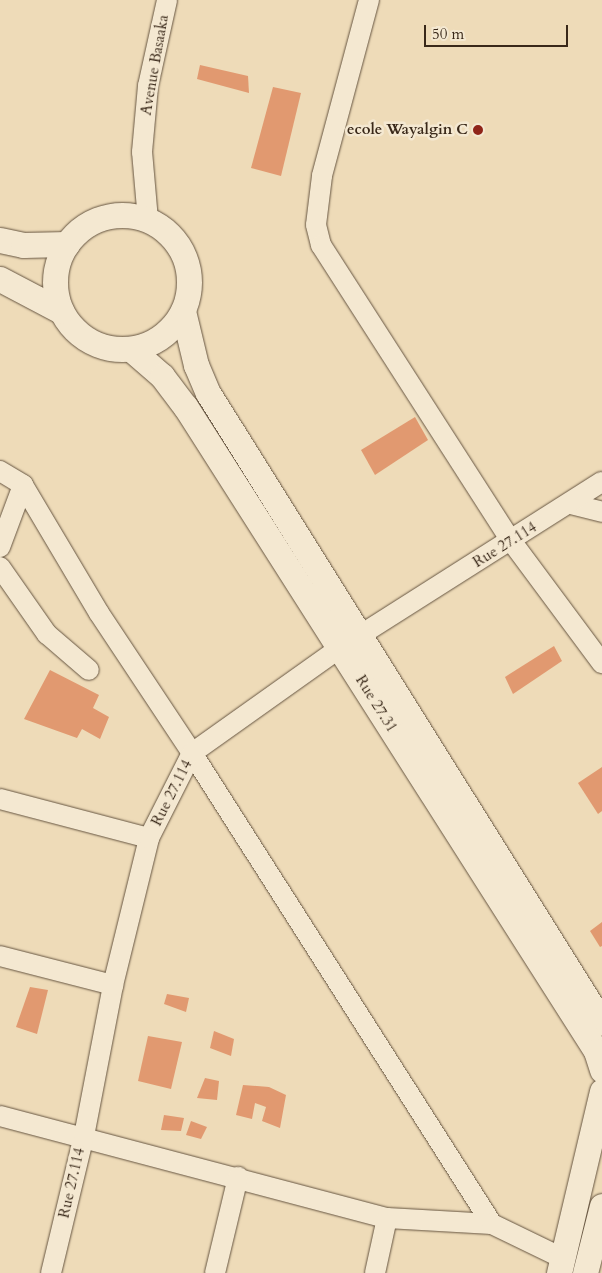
<!DOCTYPE html>
<html>
<head>
<meta charset="utf-8">
<style>
  body { margin:0 }
  #map { position:relative; width:602px; height:1273px; overflow:hidden; background:#eedbb8; font-family:Cardo,serif }
  div>[style] { position:absolute }
  .building>* { inset:0; background:#e19970 }
  .roads { filter:drop-shadow(0 0 1px #665541) drop-shadow(0 0 1px #665541) }
  .minor>* { height:20px; margin:-10px; padding:0 10px; transform-origin:10px; border-radius:10px; background:#f4e8d1 }
  .tertiary>* { height:25px; margin:-12.5px; padding:0 12.5px; transform-origin:12.5px; border-radius:12.5px; background:#f4e8d1 }
  .tertiary>.ring { margin:-12.5px; padding:0; box-sizing:content-box; background:none; border:25px solid #f4e8d1; border-radius:50% }
  .dots>* { width:14px; height:14px; translate:-50% -50%; box-sizing:border-box; border:2px solid #f4e8d1; border-radius:50% }
  span { translate:-50% -50%; white-space:nowrap; text-align:center; line-height:1.15; -webkit-text-stroke:5px #f4e8d1; paint-order:stroke }
  .street-label { font-size:15px; color:#392819 }
  .poi-label { font-size:15px; color:#392819; font-weight:700 }
  .right { translate:-100% -50%; text-align:right }
  .scale { position:absolute; left:424px; top:25px; width:144px; height:22px; box-sizing:border-box; border:2px solid #392819; border-top:0; padding-left:6px; font-size:15px; line-height:18px; white-space:nowrap; color:#392819; -webkit-text-stroke:4px #f4e8d1; paint-order:stroke }
</style>
</head>
<body>
<div id="map">
  <div class="building">
    <div style="clip-path:polygon(200px 65px,248px 76px,249px 93px,197px 79px)"></div>
    <div style="clip-path:polygon(273px 87px,301px 93px,281px 176px,251px 168px)"></div>
    <div style="clip-path:polygon(415px 417px,428px 440px,375px 475px,361px 450px)"></div>
    <div style="clip-path:polygon(554px 646px,562px 661px,513px 694px,505px 677px)"></div>
    <div style="clip-path:polygon(50px 670px,99px 695px,93px 708px,109px 717px,100px 739px,82px 729px,77px 738px,24px 719px)"></div>
    <div style="clip-path:polygon(602px 767px,602px 811px,598px 814px,578px 783px)"></div>
    <div style="clip-path:polygon(602px 922px,602px 946px,600px 947px,590px 931px)"></div>
    <div style="clip-path:polygon(30px 987px,48px 990px,37px 1034px,16px 1027px)"></div>
    <div style="clip-path:polygon(167px 994px,189px 998px,186px 1012px,164px 1004px)"></div>
    <div style="clip-path:polygon(214px 1031px,234px 1039px,231px 1056px,210px 1048px)"></div>
    <div style="clip-path:polygon(148px 1036px,182px 1042px,171px 1089px,138px 1081px)"></div>
    <div style="clip-path:polygon(205px 1078px,219px 1081px,217px 1100px,197px 1098px)"></div>
    <div style="clip-path:polygon(243px 1085px,269px 1087px,286px 1095px,280px 1128px,262px 1121px,266px 1107px,255px 1103px,252px 1119px,236px 1115px)"></div>
    <div style="clip-path:polygon(164px 1115px,184px 1118px,181px 1131px,161px 1130px)"></div>
    <div style="clip-path:polygon(191px 1121px,207px 1127px,201px 1139px,186px 1135px)"></div>
  </div>
  <div class="roads">
    <div class="minor">
      <div style="left:369px;top:0;width:182px;rotate:105deg"></div>
      <div style="left:322px;top:176px;width:49px;rotate:97deg"></div>
      <div style="left:316px;top:225px;width:21px;rotate:76deg"></div>
      <div style="left:321px;top:245px;width:353px;rotate:57.3deg"></div>
      <div style="left:512px;top:542px;width:151px;rotate:53.4deg"></div>
      <div style="left:148px;top:220px;width:68px;rotate:-95deg"></div>
      <div style="left:142px;top:152px;width:66px;rotate:-84.8deg"></div>
      <div style="left:148px;top:86px;width:88px;rotate:-77.5deg"></div>
      <div style="left:0;top:471px;width:27px;rotate:31deg"></div>
      <div style="left:23px;top:485px;width:149px;rotate:59.3deg"></div>
      <div style="left:99px;top:613px;width:168px;rotate:56.4deg"></div>
      <div style="left:192px;top:753px;width:558px;rotate:57.51deg"></div>
      <div style="left:571px;top:504px;width:32px;rotate:14deg"></div>
      <div style="left:0;top:547px;width:66px;rotate:-69.6deg"></div>
      <div style="left:0;top:567px;width:82px;rotate:55deg"></div>
      <div style="left:47px;top:634px;width:55px;rotate:40.6deg"></div>
      <div style="left:0;top:799px;width:154px;rotate:14.7deg"></div>
      <div style="left:0;top:956px;width:117px;rotate:14.4deg"></div>
      <div style="left:0;top:1116px;width:400px;rotate:14.8deg"></div>
      <div style="left:387px;top:1218px;width:105px;rotate:3.3deg"></div>
      <div style="left:492px;top:1224px;width:78px;rotate:25.9deg"></div>
      <div style="left:51px;top:1273px;width:141px;rotate:-76.5deg"></div>
      <div style="left:84px;top:1136px;width:154px;rotate:-79.1deg"></div>
      <div style="left:113px;top:985px;width:151px;rotate:-76.2deg"></div>
      <div style="left:149px;top:838px;width:95px;rotate:-63.2deg"></div>
      <div style="left:192px;top:753px;width:181px;rotate:-35.4deg"></div>
      <div style="left:340px;top:648px;width:310px;rotate:-32.4deg"></div>
      <div style="left:215px;top:1273px;width:99px;rotate:-76.5deg"></div>
      <div style="left:375px;top:1273px;width:56px;rotate:-77.7deg"></div>
    </div>
    <div class="tertiary">
      <div class="ring" style="left:55px;top:215px;width:109px;height:109px"></div>
      <div style="left:0;top:240px;width:24px;rotate:12deg"></div>
      <div style="left:23px;top:245px;width:44px;rotate:-1.3deg"></div>
      <div style="left:0;top:279px;width:69px;rotate:27.7deg"></div>
      <div style="left:183px;top:311px;width:56px;rotate:76.5deg"></div>
      <div style="left:196px;top:365px;width:30px;rotate:67deg"></div>
      <div style="left:208px;top:393px;width:743px;rotate:57.98deg"></div>
      <div style="left:131px;top:349px;width:41px;rotate:41.1deg"></div>
      <div style="left:162px;top:376px;width:38px;rotate:53deg"></div>
      <div style="left:185px;top:406px;width:765px;rotate:57.49deg"></div>
      <div style="left:596px;top:1051px;width:20px;rotate:72deg"></div>
      <div style="left:559px;top:1273px;width:187px;rotate:-76.7deg"></div>
      <div style="left:585px;top:1273px;width:69px;rotate:-75.8deg"></div>
    </div>
  </div>
  <div class="dots">
    <div style="left:478px;top:130px;background:#8f2418"></div>
  </div>
  <div class="street-label">
    <span style="left:155px;top:65px;rotate:-80deg">Avenue Basaaka</span>
    <span style="left:505px;top:545px;rotate:-32deg">Rue 27.114</span>
    <span style="left:376px;top:704px;rotate:58deg">Rue 27.31</span>
    <span style="left:172px;top:793px;rotate:-63deg">Rue 27.114</span>
    <span style="left:72px;top:1183px;rotate:-77deg">Rue 27.114</span>
  </div>
  <div class="poi-label">
    <span class="right" style="left:468px;top:130px">ecole Wayalgin C</span>
  </div>
  <div class="scale">50 m</div>
</div>
</body>
</html>
